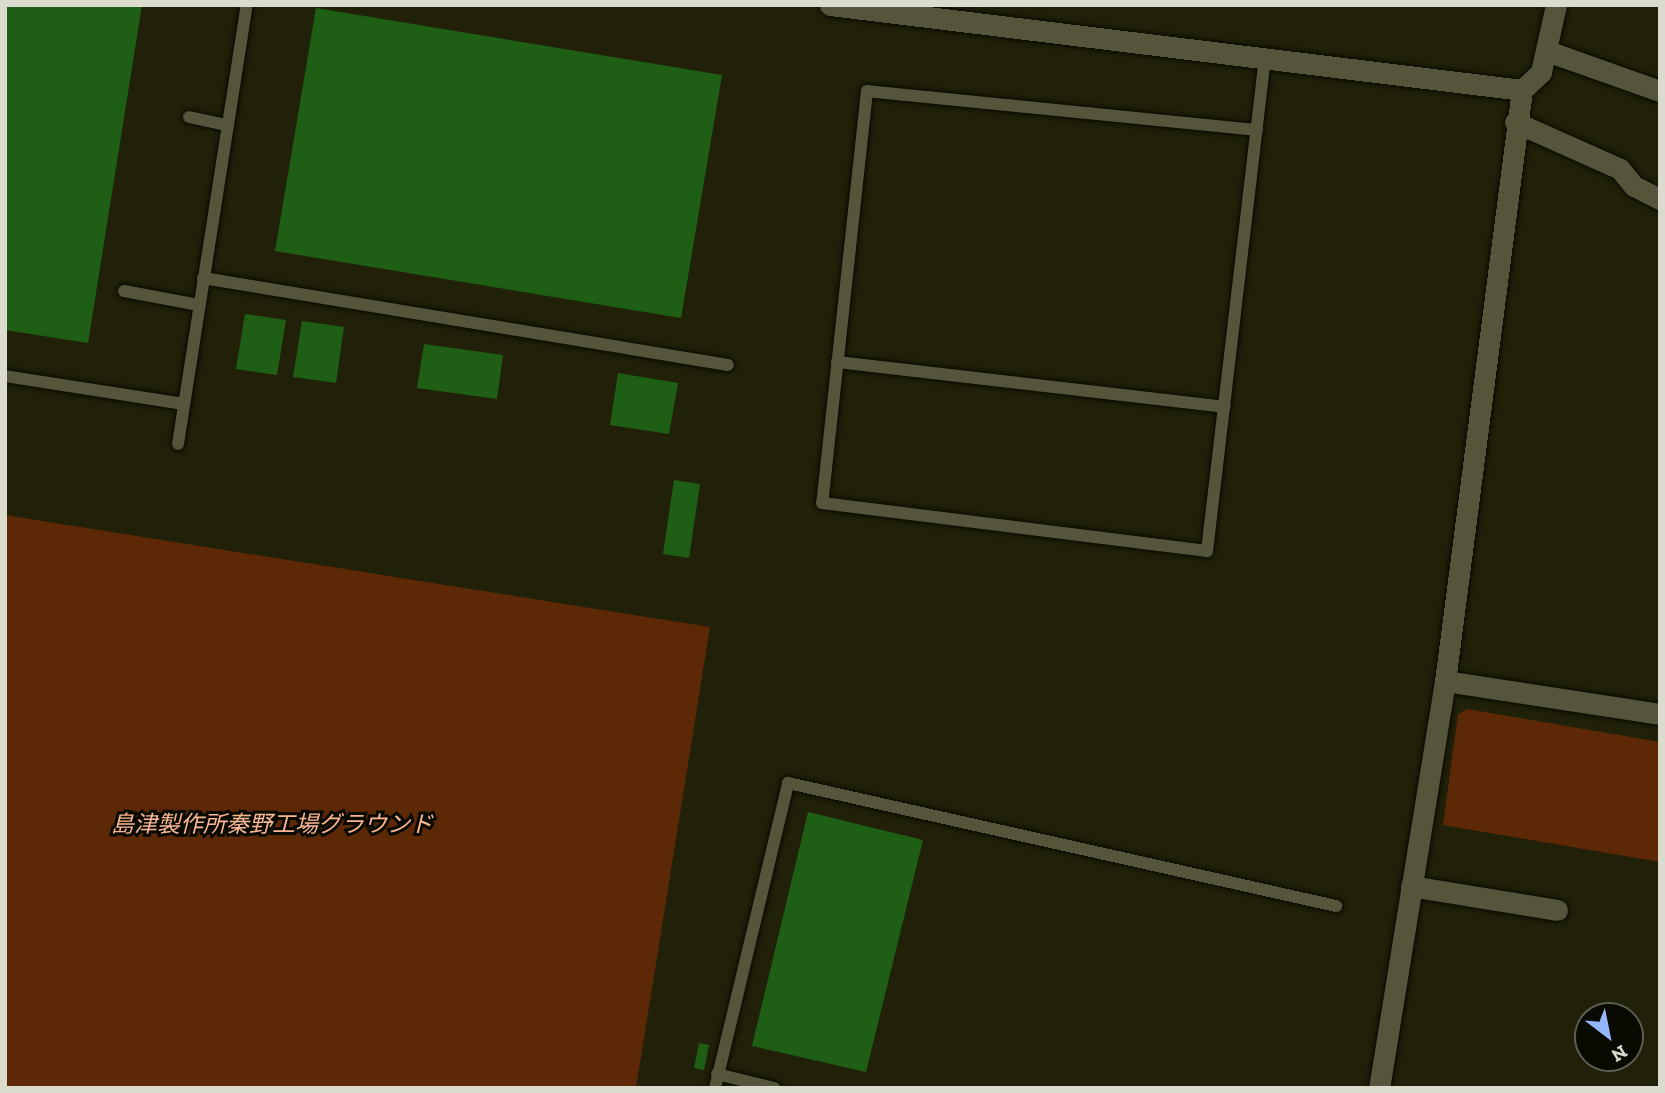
<!DOCTYPE html>
<html>
<head>
<meta charset="utf-8">
<style>
  body { margin:0 }
  #map { position:relative; width:1665px; height:1093px; overflow:hidden; background:#202108; font-family:"Zilla Slab","Noto Sans JP",serif }
  div>[style] { position:absolute }
  .green>* { inset:0; background:#5c2806 }
  .building>* { inset:0; background:#1e5f15 }
  .roads { filter:drop-shadow(0 0 2px #0a0a00) drop-shadow(0 0 2px #0a0a00) }
  .lane>* { height:12px; margin:-6px; padding:0 6px; transform-origin:6px; border-radius:6px; background:#54553b }
  .street>* { height:21px; margin:-10.5px; padding:0 10.5px; transform-origin:10.5px; border-radius:10.5px; background:#54553b }
  .secondary>* { height:21px; margin:-10.5px; padding:0 10.5px; transform-origin:10.5px; border-radius:10.5px; background:#54553b }
  span { translate:-50% -50%; white-space:nowrap; text-align:center; line-height:1.15; -webkit-text-stroke:6px #090a02; paint-order:stroke }
  .park-label { font-size:23px; color:#fab693; font-style:italic }
  .frame { position:absolute; inset:0; border:7px solid #dbdccd; pointer-events:none }
  .north { position:absolute; left:1574px; top:1002px; width:70px; height:70px; box-sizing:border-box; background:#090a02; border:2px solid #5d5e53; border-radius:50%; rotate:148deg; font-size:19px; font-weight:700; line-height:28px; text-align:center; color:#dbdccd }
  .north::after { content:''; display:block; margin:auto; width:24px; height:32px; background:#96b6fd; clip-path:polygon(50% 0,100% 100%,50% 72%,0 100%) }
</style>
</head>
<body>
<div id="map">
  <div class="green">
    <div style="clip-path:polygon(5px 515px,710px 627px,636px 1088px,5px 1088px)"></div>
    <div style="clip-path:polygon(1467px 709px,1660px 742px,1660px 862px,1443px 825px,1458px 714px)"></div>
  </div>
  <div class="building">
    <div style="clip-path:polygon(5px 5px,142px 5px,88px 343px,5px 330px)"></div>
    <div style="clip-path:polygon(316px 8px,722px 75px,681px 318px,275px 251px)"></div>
    <div style="clip-path:polygon(245px 314px,286px 320px,277px 375px,236px 369px)"></div>
    <div style="clip-path:polygon(302px 321px,344px 327px,336px 383px,293px 377px)"></div>
    <div style="clip-path:polygon(424px 344px,503px 355px,497px 399px,417px 388px)"></div>
    <div style="clip-path:polygon(618px 373px,678px 383px,669px 434px,610px 425px)"></div>
    <div style="clip-path:polygon(674px 480px,700px 484px,689px 558px,663px 554px)"></div>
    <div style="clip-path:polygon(808px 812px,923px 840px,866px 1072px,752px 1046px)"></div>
    <div style="clip-path:polygon(699px 1043px,709px 1045px,704px 1070px,694px 1068px)"></div>
  </div>
  <div class="roads">
    <div class="lane">
      <div style="left:189px;top:117px;width:40px;rotate:12deg"></div>
      <div style="left:1257px;top:130px;width:392px;rotate:-174.3deg"></div>
      <div style="left:867px;top:91px;width:414px;rotate:96.2deg"></div>
      <div style="left:822px;top:503px;width:388px;rotate:7.1deg"></div>
      <div style="left:1207px;top:551px;width:495px;rotate:-83.3deg"></div>
      <div style="left:203px;top:278px;width:532px;rotate:9.41deg"></div>
      <div style="left:124px;top:291px;width:76px;rotate:10.6deg"></div>
      <div style="left:837px;top:362px;width:390px;rotate:6.6deg"></div>
      <div style="left:5px;top:376px;width:180px;rotate:8.9deg"></div>
      <div style="left:178px;top:444px;width:444px;rotate:-81.1deg"></div>
      <div style="left:717px;top:1074px;width:59px;rotate:13.8deg"></div>
      <div style="left:715px;top:1088px;width:314px;rotate:-76.5deg"></div>
      <div style="left:788px;top:783px;width:562px;rotate:12.65deg"></div>
    </div>
    <div class="street">
      <div style="left:1547px;top:51px;width:120px;rotate:19.5deg"></div>
      <div style="left:1522px;top:90px;width:26px;rotate:-43deg"></div>
      <div style="left:1541px;top:72px;width:69px;rotate:-77.4deg"></div>
      <div style="left:1515px;top:122px;width:115px;rotate:24.1deg"></div>
      <div style="left:1620px;top:169px;width:22px;rotate:51deg"></div>
      <div style="left:1634px;top:186px;width:29px;rotate:27deg"></div>
      <div style="left:1445px;top:681px;width:218px;rotate:8.7deg"></div>
      <div style="left:1411px;top:886px;width:148px;rotate:9.3deg"></div>
    </div>
    <div class="secondary">
      <div style="left:830px;top:5px;width:697px;rotate:7deg"></div>
      <div style="left:1522px;top:90px;width:596px;rotate:97.42deg"></div>
      <div style="left:1445px;top:681px;width:412px;rotate:99.2deg"></div>
    </div>
  </div>
  <div class="park-label">
    <span style="left:272px;top:824px">島津製作所秦野工場グラウンド</span>
  </div>
  <div class="frame"></div>
  <div class="north">N</div>
</div>
</body>
</html>
